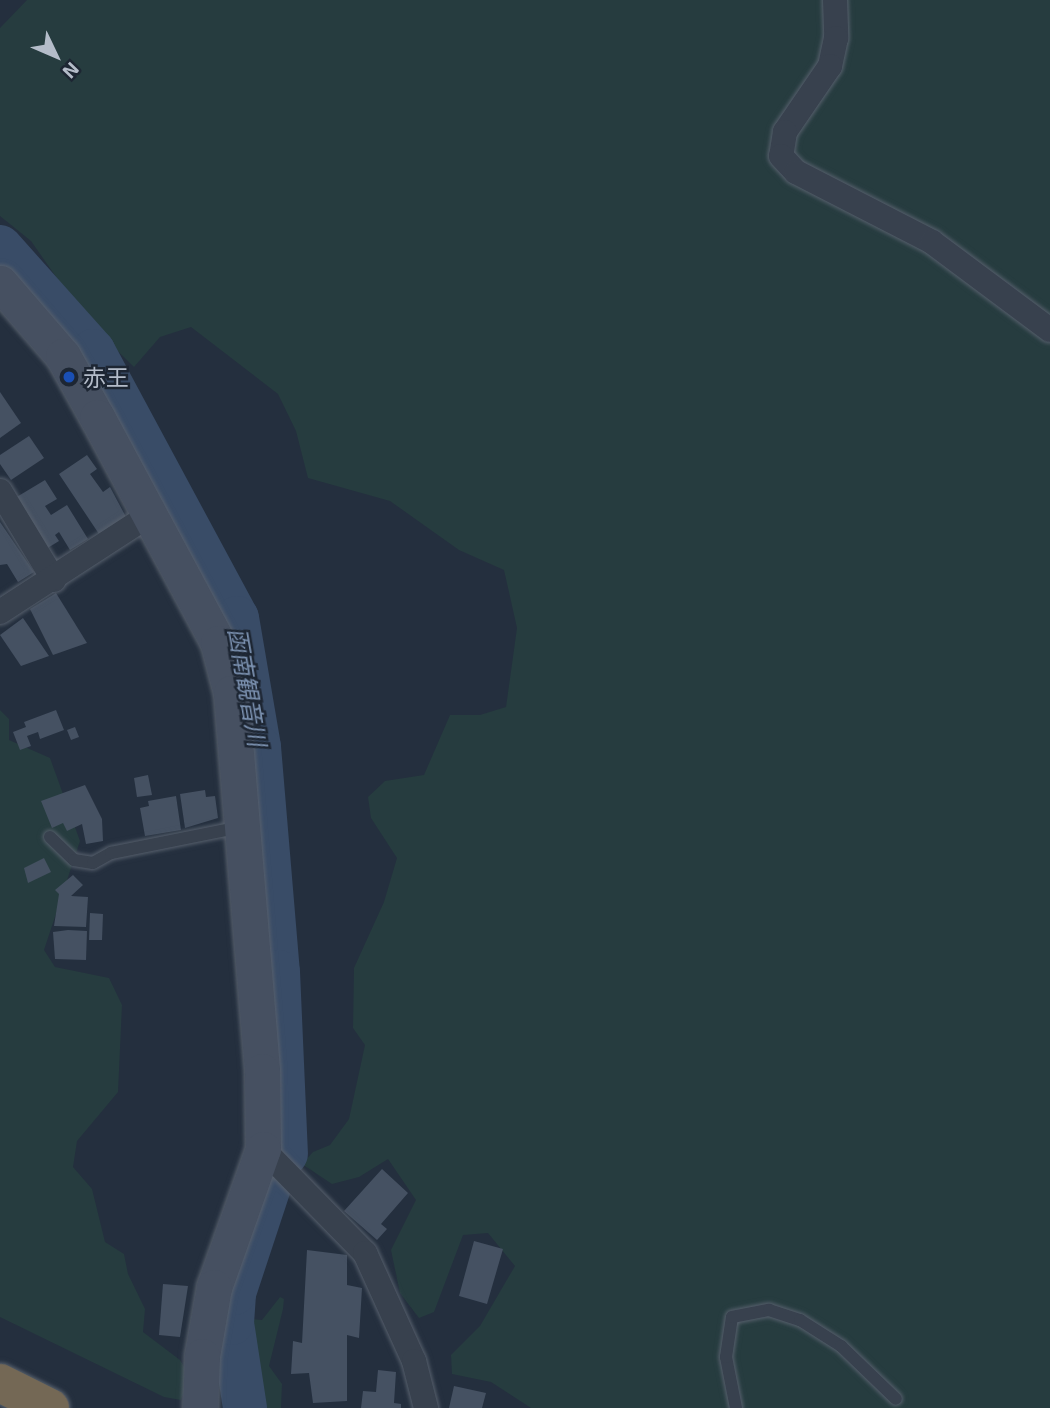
<!DOCTYPE html>
<html>
<head>
<meta charset="utf-8">
<style>
  body { margin:0 }
  #map { position:relative; width:1050px; height:1408px; overflow:hidden; background:#242f3e; font-family:"Exo 2","Noto Sans JP",sans-serif }
  div>[style] { position:absolute }
  .green>* { inset:0; background:#263c3f }
  .river>* { height:44px; margin:-22px; padding:0 22px; transform-origin:22px; border-radius:22px; background:#394c67 }
  .building>* { inset:0; background:#455162 }
  .roads { filter:drop-shadow(0 0 2px #565f6c) drop-shadow(0 0 2px #565f6c) }
  .lane>* { height:12px; margin:-6px; padding:0 6px; transform-origin:6px; border-radius:6px; background:#38414e }
  .street>* { height:24px; margin:-12px; padding:0 12px; transform-origin:12px; border-radius:12px; background:#38414e }
  .secondary>* { height:35px; margin:-17.5px; padding:0 17.5px; transform-origin:17.5px; border-radius:17.5px; background:#465061 }
  .highway>* { height:38px; margin:-19px; padding:0 19px; transform-origin:19px; border-radius:19px; background:#746855 }
  .dots>* { width:19px; height:19px; translate:-50% -50%; box-sizing:border-box; border:4px solid #1d2633; border-radius:50% }
  span { translate:-50% -50%; white-space:nowrap; text-align:center; line-height:1.15; -webkit-text-stroke:5px #1d2633; paint-order:stroke }
  .poi-label { font-size:23px; color:#b4bcc9 }
  .left { translate:0 -50%; text-align:left }
  .water-label { font-size:24px; color:#7c92b1; font-style:italic }
  .north { position:absolute; left:21px; top:21px; width:70px; height:70px; -webkit-text-stroke:5px #1d2633; paint-order:stroke; rotate:134deg; font-size:19px; font-weight:700; line-height:28px; text-align:center; color:#b4bcc9 }
  .north::after { content:''; display:block; margin:auto; width:24px; height:32px; background:#b4bcc9; clip-path:polygon(50% 0,100% 100%,50% 72%,0 100%) }
</style>
</head>
<body>
<div id="map">
  <div class="green">
    <div style="clip-path:polygon(27px 0,1050px 0,1050px 1408px,531px 1408px,491px 1382px,452px 1374px,451px 1355px,480px 1326px,515px 1266px,488px 1233px,463px 1235px,434px 1312px,419px 1318px,400px 1293px,391px 1250px,416px 1200px,388px 1159px,359px 1177px,332px 1184px,302px 1164px,313px 1152px,330px 1145px,349px 1119px,365px 1045px,353px 1028px,354px 968px,384px 902px,397px 858px,371px 818px,368px 797px,385px 781px,424px 775px,450px 715px,480px 715px,506px 707px,517px 628px,504px 570px,459px 550px,390px 501px,308px 478px,296px 431px,278px 394px,191px 327px,160px 337px,134px 367px,87px 321px,31px 241px,0 216px,0 28px)"></div>
    <div style="clip-path:polygon(0 710px,9px 719px,9px 740px,50px 758px,80px 841px,44px 950px,55px 967px,109px 978px,122px 1005px,118px 1092px,77px 1141px,73px 1167px,92px 1189px,105px 1242px,124px 1254px,128px 1274px,145px 1309px,143px 1332px,180px 1360px,189px 1375px,181px 1400px,164px 1397px,0 1317px)"></div>
    <div style="clip-path:polygon(280px 1297px,284px 1299px,283px 1309px,269px 1366px,282px 1384px,281px 1408px,231px 1408px,227px 1351px,243px 1325px,251px 1319px,262px 1320px)"></div>
  </div>
  <div class="river">
    <div style="left:0;top:247px;width:140px;rotate:48.2deg"></div>
    <div style="left:93px;top:351px;width:303px;rotate:61.7deg"></div>
    <div style="left:237px;top:618px;width:131px;rotate:80.3deg"></div>
    <div style="left:259px;top:747px;width:226px;rotate:85.2deg"></div>
    <div style="left:278px;top:972px;width:182px;rotate:87.5deg"></div>
    <div style="left:245px;top:1408px;width:86px;rotate:-98.7deg"></div>
    <div style="left:232px;top:1323px;width:30px;rotate:-86deg"></div>
    <div style="left:234px;top:1293px;width:131px;rotate:-71.7deg"></div>
  </div>
  <div class="building">
    <div style="clip-path:polygon(0 392px,21px 423px,0 438px)"></div>
    <div style="clip-path:polygon(29px 436px,44px 458px,11px 480px,0 464px,0 455px)"></div>
    <div style="clip-path:polygon(87px 455px,97px 469px,90px 474px,103px 492px,110px 487px,126px 517px,99px 534px,59px 474px)"></div>
    <div style="clip-path:polygon(45px 480px,57px 499px,45px 506px,51px 515px,67px 505px,88px 539px,70px 550px,59px 532px,55px 535px,59px 541px,46px 549px,15px 498px)"></div>
    <div style="clip-path:polygon(0 522px,34px 572px,18px 582px,7px 564px,0 565px)"></div>
    <div style="clip-path:polygon(56px 593px,87px 643px,53px 655px,30px 609px)"></div>
    <div style="clip-path:polygon(23px 618px,49px 656px,21px 666px,0 635px)"></div>
    <div style="clip-path:polygon(56px 710px,64px 730px,40px 739px,38px 732px,27px 736px,31px 746px,20px 750px,13px 732px,26px 727px,24px 722px)"></div>
    <div style="clip-path:polygon(75px 727px,79px 737px,71px 740px,67px 730px)"></div>
    <div style="clip-path:polygon(148px 775px,152px 795px,137px 797px,134px 778px)"></div>
    <div style="clip-path:polygon(85px 785px,102px 819px,103px 841px,86px 844px,82px 824px,67px 831px,63px 823px,52px 828px,41px 801px)"></div>
    <div style="clip-path:polygon(205px 790px,206px 797px,215px 796px,218px 818px,185px 828px,180px 794px)"></div>
    <div style="clip-path:polygon(176px 796px,181px 830px,145px 836px,140px 808px,149px 806px,148px 801px)"></div>
    <div style="clip-path:polygon(44px 858px,51px 872px,28px 883px,24px 868px)"></div>
    <div style="clip-path:polygon(73px 875px,83px 885px,71px 896px,88px 897px,86px 927px,54px 926px,59px 894px,55px 890px)"></div>
    <div style="clip-path:polygon(90px 913px,103px 914px,102px 940px,89px 940px)"></div>
    <div style="clip-path:polygon(68px 930px,87px 931px,86px 960px,55px 959px,53px 932px)"></div>
    <div style="clip-path:polygon(382px 1169px,408px 1193px,381px 1224px,387px 1229px,377px 1240px,344px 1211px)"></div>
    <div style="clip-path:polygon(474px 1241px,503px 1249px,487px 1304px,459px 1296px)"></div>
    <div style="clip-path:polygon(307px 1250px,347px 1255px,347px 1285px,362px 1288px,359px 1338px,347px 1335px,347px 1401px,313px 1403px,309px 1373px,291px 1374px,293px 1341px,302px 1343px)"></div>
    <div style="clip-path:polygon(163px 1284px,188px 1286px,180px 1337px,159px 1335px)"></div>
    <div style="clip-path:polygon(378px 1370px,396px 1372px,394px 1403px,401px 1404px,401px 1408px,361px 1408px,363px 1391px,376px 1392px)"></div>
    <div style="clip-path:polygon(454px 1386px,486px 1393px,482px 1408px,449px 1408px)"></div>
  </div>
  <div class="roads">
    <div class="lane">
      <div style="left:50px;top:837px;width:33px;rotate:44deg"></div>
      <div style="left:74px;top:860px;width:19px;rotate:9deg"></div>
      <div style="left:93px;top:863px;width:21px;rotate:-29deg"></div>
      <div style="left:111px;top:853px;width:133px;rotate:-11.3deg"></div>
      <div style="left:736px;top:1408px;width:52px;rotate:-101.1deg"></div>
      <div style="left:726px;top:1357px;width:40px;rotate:-81.5deg"></div>
      <div style="left:732px;top:1317px;width:38px;rotate:-11deg"></div>
      <div style="left:769px;top:1310px;width:33px;rotate:18deg"></div>
      <div style="left:800px;top:1320px;width:49px;rotate:32.4deg"></div>
      <div style="left:841px;top:1346px;width:76px;rotate:43.9deg"></div>
    </div>
    <div class="street">
      <div style="left:835px;top:0;width:38px;rotate:88deg"></div>
      <div style="left:836px;top:38px;width:29px;rotate:102deg"></div>
      <div style="left:830px;top:66px;width:80px;rotate:124.3deg"></div>
      <div style="left:785px;top:132px;width:24px;rotate:99deg"></div>
      <div style="left:781px;top:156px;width:22px;rotate:47deg"></div>
      <div style="left:796px;top:172px;width:153px;rotate:27.2deg"></div>
      <div style="left:932px;top:242px;width:147px;rotate:36.7deg"></div>
      <div style="left:0;top:491px;width:104px;rotate:58.8deg"></div>
      <div style="left:0;top:612px;width:180px;rotate:-33deg"></div>
      <div style="left:263px;top:1149px;width:146px;rotate:45.6deg"></div>
      <div style="left:365px;top:1253px;width:119px;rotate:65.6deg"></div>
      <div style="left:414px;top:1361px;width:49px;rotate:75.7deg"></div>
    </div>
    <div class="secondary">
      <div style="left:0;top:283px;width:96px;rotate:49.2deg"></div>
      <div style="left:63px;top:356px;width:70px;rotate:60.9deg"></div>
      <div style="left:97px;top:417px;width:256px;rotate:61.8deg"></div>
      <div style="left:218px;top:643px;width:52px;rotate:75.4deg"></div>
      <div style="left:231px;top:693px;width:379px;rotate:85.3deg"></div>
      <div style="left:262px;top:1071px;width:78px;rotate:89.3deg"></div>
      <div style="left:263px;top:1149px;width:146px;rotate:109.5deg"></div>
      <div style="left:214px;top:1287px;width:70px;rotate:99.9deg"></div>
      <div style="left:202px;top:1356px;width:52px;rotate:92.2deg"></div>
    </div>
    <div class="highway">
      <div style="left:0;top:1383px;width:56px;rotate:26.6deg"></div>
    </div>
  </div>
  <div class="dots">
    <div style="left:69px;top:377px;background:#1a4fb4"></div>
  </div>
  <div class="poi-label">
    <span class="left" style="left:83px;top:377px">赤王</span>
  </div>
  <div class="water-label">
    <span style="left:248px;top:687px;rotate:80deg">函南観音川</span>
  </div>
  <div class="north">N</div>
</div>
</body>
</html>
